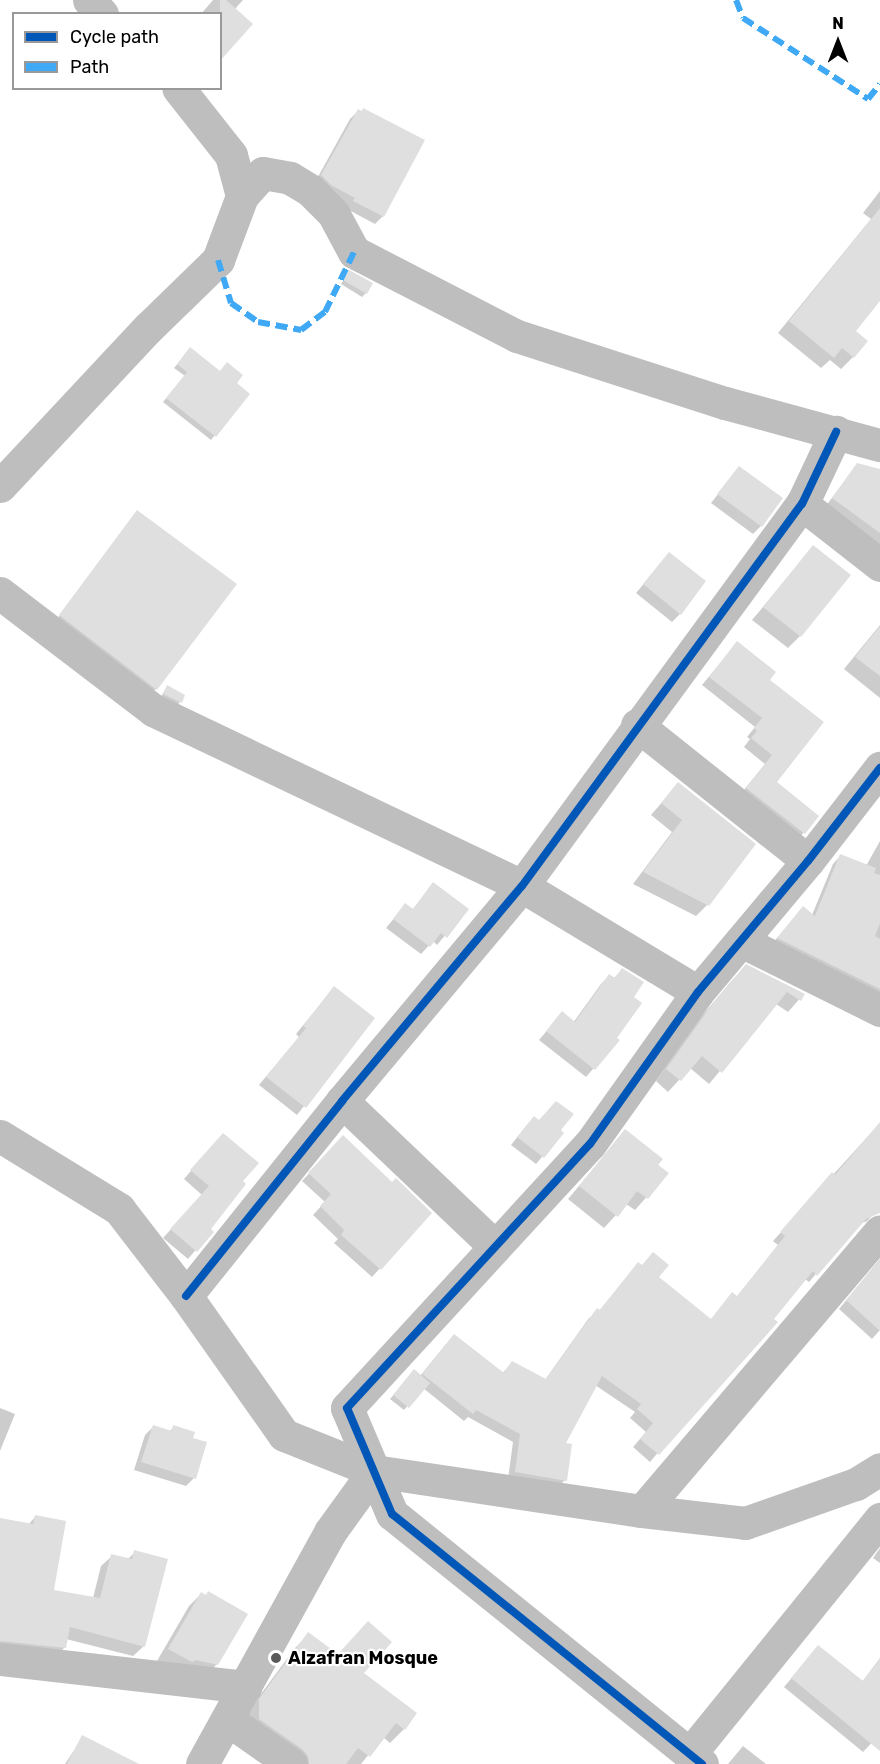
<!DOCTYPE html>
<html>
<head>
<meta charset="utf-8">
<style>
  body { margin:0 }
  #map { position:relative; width:880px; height:1764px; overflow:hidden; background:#fff; font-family:Rubik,sans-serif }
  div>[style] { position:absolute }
  .shadow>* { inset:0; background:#0003 }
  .building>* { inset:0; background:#dfdfdf }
  .minor>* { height:33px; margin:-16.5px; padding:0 16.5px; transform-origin:16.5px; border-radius:16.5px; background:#bebebe }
  .quiet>* { height:6px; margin-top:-3px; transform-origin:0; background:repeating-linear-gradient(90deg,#3fa9f5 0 12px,transparent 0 18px) }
  .cycleway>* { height:8px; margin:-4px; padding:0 4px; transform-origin:4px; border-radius:4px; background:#0057b8 }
  .dots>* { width:16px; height:16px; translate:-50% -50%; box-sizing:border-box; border:3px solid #fff; border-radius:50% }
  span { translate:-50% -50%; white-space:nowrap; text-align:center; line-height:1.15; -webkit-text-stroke:4.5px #fff; paint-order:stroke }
  .poi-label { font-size:18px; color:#000; font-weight:700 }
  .left { translate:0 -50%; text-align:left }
  .legend { position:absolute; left:12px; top:12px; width:210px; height:78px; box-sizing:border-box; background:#fff; border:2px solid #999; margin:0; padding:8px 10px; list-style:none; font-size:18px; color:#000 }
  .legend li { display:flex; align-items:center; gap:12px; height:30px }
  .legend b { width:30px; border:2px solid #999 }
  .north { position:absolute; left:808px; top:12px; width:60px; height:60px; -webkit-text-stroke:4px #fff; paint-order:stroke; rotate:0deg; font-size:16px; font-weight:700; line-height:24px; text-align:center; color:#000 }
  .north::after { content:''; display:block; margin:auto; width:21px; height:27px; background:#000; clip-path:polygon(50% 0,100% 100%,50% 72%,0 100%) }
</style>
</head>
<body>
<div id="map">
  <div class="shadow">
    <div style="clip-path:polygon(213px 0,243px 0,234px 10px,220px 14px,201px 14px)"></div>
    <div style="clip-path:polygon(358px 111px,383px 216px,375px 224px,347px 209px,348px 206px,323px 192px,314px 184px,350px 119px)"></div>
    <div style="clip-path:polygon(880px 191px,880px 299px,853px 332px,853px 357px,841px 369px,830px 360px,821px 368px,778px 333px,871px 219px,863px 213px)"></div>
    <div style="clip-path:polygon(349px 272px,366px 293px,362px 297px,341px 284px)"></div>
    <div style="clip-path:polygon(187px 353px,248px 394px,211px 440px,163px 402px,185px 376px,174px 368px)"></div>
    <div style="clip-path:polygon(857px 465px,880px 470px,880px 550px,825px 507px)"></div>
    <div style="clip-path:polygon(739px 468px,761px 526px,753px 534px,711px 503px)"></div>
    <div style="clip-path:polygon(134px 516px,156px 689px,152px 692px,57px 619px)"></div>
    <div style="clip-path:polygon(813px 547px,800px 636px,788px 648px,752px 620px)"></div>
    <div style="clip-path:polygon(662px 562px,680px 614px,672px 622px,636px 593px)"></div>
    <div style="clip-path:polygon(880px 625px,880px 698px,844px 669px)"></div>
    <div style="clip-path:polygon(737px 643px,768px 680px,774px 783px,817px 816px,796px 842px,739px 796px,765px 764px,744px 747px,750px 739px,747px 737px,755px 727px,702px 685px)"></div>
    <div style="clip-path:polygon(167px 687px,180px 702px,177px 706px,160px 698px)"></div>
    <div style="clip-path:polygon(678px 784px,707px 905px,696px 916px,633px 884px,672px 832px,651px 815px)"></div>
    <div style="clip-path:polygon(880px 841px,880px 1001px,770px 946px,796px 916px,812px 915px,833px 864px,840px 856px,866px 866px)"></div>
    <div style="clip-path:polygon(434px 884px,467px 909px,437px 945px,433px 941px,421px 954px,386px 928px,405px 905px,412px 910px)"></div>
    <div style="clip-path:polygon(622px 970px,631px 997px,615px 1038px,618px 1040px,586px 1077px,539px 1040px,562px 1013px,573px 1023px,601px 984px,609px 976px,614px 978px)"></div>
    <div style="clip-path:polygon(734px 978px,803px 995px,788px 1012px,776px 1004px,709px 1084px,690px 1068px,668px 1092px,656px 1081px,701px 1017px)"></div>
    <div style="clip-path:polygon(327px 996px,373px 1018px,297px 1115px,259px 1085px,299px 1037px,296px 1034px)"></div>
    <div style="clip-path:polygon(880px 1123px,880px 1207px,867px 1221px,858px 1225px,809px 1282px,805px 1279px,650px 1462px,633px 1447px,646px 1432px,630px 1418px,635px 1412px,595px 1385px,563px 1444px,565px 1480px,557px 1488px,508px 1479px,513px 1442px,468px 1417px,464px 1421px,423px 1388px,404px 1410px,390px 1399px,411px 1375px,420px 1376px,446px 1344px,502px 1374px,512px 1362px,545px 1380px,589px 1318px,599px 1311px,638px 1264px,710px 1320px,736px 1298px,778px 1245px,773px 1241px)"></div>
    <div style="clip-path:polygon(527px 1125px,562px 1133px,536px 1164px,511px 1145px)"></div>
    <div style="clip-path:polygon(625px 1131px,667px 1174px,635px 1210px,626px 1204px,604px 1228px,568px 1199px)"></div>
    <div style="clip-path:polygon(215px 1143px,241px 1182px,209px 1229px,211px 1232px,188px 1259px,163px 1238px,202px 1195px,184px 1179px)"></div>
    <div style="clip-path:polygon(336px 1145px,430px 1213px,372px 1277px,334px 1243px,338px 1239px,313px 1215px,325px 1202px,302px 1181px)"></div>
    <div style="clip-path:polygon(880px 1259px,880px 1330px,872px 1339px,839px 1309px)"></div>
    <div style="clip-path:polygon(0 1408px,15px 1414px,0 1451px)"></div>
    <div style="clip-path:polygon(153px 1427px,169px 1432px,174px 1427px,191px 1439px,194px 1478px,186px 1486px,134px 1470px,145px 1435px)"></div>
    <div style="clip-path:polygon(35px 1517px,52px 1591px,93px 1598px,101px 1566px,112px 1556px,127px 1560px,135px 1552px,144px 1646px,133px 1656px,66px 1639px,65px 1647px,55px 1657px,0 1651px,0 1520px,28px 1525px)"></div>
    <div style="clip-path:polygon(880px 1548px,880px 1563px,873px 1558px)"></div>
    <div style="clip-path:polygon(201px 1594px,205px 1596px,217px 1664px,205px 1676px,157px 1661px,189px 1606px)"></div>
    <div style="clip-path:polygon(309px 1634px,362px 1674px,404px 1729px,390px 1743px,383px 1737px,361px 1764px,289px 1764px,246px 1714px,295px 1648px)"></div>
    <div style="clip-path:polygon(818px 1647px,862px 1682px,880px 1658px,880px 1734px,863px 1752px,784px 1687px)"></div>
    <div style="clip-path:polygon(83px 1737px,136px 1764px,65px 1764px)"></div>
    <div style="clip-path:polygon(743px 1746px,766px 1764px,728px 1764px)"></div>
  </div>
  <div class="building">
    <div style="clip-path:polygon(220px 0,226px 0,253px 24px,220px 61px)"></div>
    <div style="clip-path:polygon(363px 108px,425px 140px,384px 217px,353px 201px,355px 198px,331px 185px,321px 175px,358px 109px,362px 111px)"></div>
    <div style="clip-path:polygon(880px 208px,880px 301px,856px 331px,868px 341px,854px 358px,842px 348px,834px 358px,789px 321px)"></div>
    <div style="clip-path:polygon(349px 270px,373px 283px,367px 294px,343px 280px)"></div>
    <div style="clip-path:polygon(190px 347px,220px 371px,227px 362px,243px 375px,237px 383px,250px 394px,216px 437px,166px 398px,187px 372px,177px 364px)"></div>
    <div style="clip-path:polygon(857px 463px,880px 469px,880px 533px,832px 498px)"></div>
    <div style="clip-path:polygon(739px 466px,783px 498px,762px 527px,717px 494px)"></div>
    <div style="clip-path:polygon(137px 510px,237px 584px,157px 690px,59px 615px)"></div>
    <div style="clip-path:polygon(813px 545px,851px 575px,801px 637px,763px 607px)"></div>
    <div style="clip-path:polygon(669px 552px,706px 581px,681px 615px,643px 584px)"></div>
    <div style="clip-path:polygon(880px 626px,880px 676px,855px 657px)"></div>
    <div style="clip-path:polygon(737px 641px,776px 672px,770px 680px,824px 722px,777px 782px,819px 816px,805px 834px,746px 788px,772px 755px,751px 738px,757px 731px,754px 728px,762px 718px,709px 677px)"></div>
    <div style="clip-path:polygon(167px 685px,185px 695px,182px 703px,163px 694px)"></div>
    <div style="clip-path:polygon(678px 782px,756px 844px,709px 906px,643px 872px,682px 820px,661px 803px)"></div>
    <div style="clip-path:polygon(840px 854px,876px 868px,874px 873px,880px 875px,880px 923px,875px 936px,880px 939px,880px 989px,777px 938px,803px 906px,815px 916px)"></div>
    <div style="clip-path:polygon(433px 882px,469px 909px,447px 938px,441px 933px,430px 947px,393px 919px,405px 903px,413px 909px)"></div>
    <div style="clip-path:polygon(746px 964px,805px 994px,801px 1001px,787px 992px,722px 1073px,702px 1056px,681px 1081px,666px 1069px,713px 1003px)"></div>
    <div style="clip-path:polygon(622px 968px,644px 982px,634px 997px,642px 1003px,617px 1038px,620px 1040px,595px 1070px,546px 1031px,562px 1011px,575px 1022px,609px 974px,615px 978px)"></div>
    <div style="clip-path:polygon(334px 986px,375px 1018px,306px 1108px,266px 1077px,306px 1028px,303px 1026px)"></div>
    <div style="clip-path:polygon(556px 1101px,574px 1114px,561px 1130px,564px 1133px,544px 1158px,517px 1137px,534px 1116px,539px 1120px)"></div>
    <div style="clip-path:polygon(880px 1122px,880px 1213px,866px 1219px,817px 1276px,813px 1271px,774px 1319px,778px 1322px,659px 1455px,640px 1439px,653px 1423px,637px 1409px,641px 1404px,602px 1376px,566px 1443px,572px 1444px,567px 1481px,515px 1472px,520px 1434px,476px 1410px,473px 1414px,422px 1374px,454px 1334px,504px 1373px,512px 1361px,546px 1379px,597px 1308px,600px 1310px,638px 1262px,642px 1265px,653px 1252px,669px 1265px,659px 1277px,711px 1319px,732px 1292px,737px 1296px,785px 1236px,780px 1232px,832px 1172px,835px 1175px)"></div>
    <div style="clip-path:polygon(625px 1129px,663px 1159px,658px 1165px,669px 1173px,648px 1199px,637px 1191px,618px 1217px,579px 1186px)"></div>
    <div style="clip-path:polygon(223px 1133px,259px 1163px,243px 1181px,246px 1184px,211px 1229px,214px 1232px,197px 1252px,170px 1229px,209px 1186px,190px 1170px)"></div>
    <div style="clip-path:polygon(343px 1135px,392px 1182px,396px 1178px,432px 1213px,381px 1270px,341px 1235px,344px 1230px,320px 1206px,331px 1194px,308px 1173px)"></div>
    <div style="clip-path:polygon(880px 1260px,880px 1331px,846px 1300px)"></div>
    <div style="clip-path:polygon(414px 1369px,430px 1383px,409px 1408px,393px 1395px)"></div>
    <div style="clip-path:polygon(153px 1425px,172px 1431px,173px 1425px,195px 1432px,193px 1438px,207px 1442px,196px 1479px,141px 1462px)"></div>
    <div style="clip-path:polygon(35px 1515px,66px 1521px,54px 1590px,100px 1598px,111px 1554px,132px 1559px,134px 1550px,168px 1559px,145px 1647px,70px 1627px,66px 1648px,0 1641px,0 1518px,33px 1524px)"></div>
    <div style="clip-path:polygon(208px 1591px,248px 1614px,218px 1665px,196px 1660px,192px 1662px,168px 1649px,201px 1592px,206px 1595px)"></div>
    <div style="clip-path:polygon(368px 1621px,392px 1642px,364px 1673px,417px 1713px,405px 1730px,396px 1723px,370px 1757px,358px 1748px,346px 1764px,309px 1764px,308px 1756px,302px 1749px,259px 1719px,259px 1699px,308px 1632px,338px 1654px)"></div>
    <div style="clip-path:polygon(818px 1645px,863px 1681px,880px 1658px,880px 1751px,791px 1678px)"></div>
    <div style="clip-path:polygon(82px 1735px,139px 1764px,67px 1764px)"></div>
  </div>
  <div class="minor">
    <div style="left:89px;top:0;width:19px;rotate:47deg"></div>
    <div style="left:242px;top:196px;width:31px;rotate:-48deg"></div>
    <div style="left:263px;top:173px;width:27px;rotate:10deg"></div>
    <div style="left:290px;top:178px;width:23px;rotate:31deg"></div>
    <div style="left:310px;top:190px;width:33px;rotate:45deg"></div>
    <div style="left:333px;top:213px;width:44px;rotate:61.7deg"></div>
    <div style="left:354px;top:252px;width:183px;rotate:27.3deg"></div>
    <div style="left:517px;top:336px;width:219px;rotate:17.9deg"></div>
    <div style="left:725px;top:403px;width:161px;rotate:15.2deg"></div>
    <div style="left:0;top:486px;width:216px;rotate:-46.9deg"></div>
    <div style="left:148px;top:328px;width:98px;rotate:-44.2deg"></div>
    <div style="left:218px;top:260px;width:68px;rotate:-69.4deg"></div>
    <div style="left:242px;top:196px;width:42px;rotate:-105deg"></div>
    <div style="left:231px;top:155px;width:85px;rotate:-128.3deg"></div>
    <div style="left:802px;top:504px;width:99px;rotate:38deg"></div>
    <div style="left:0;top:593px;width:193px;rotate:37.4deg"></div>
    <div style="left:153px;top:710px;width:409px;rotate:25.5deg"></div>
    <div style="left:522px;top:886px;width:205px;rotate:31.1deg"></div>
    <div style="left:637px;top:725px;width:218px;rotate:38.5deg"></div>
    <div style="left:741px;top:941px;width:155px;rotate:26.4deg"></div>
    <div style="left:342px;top:1101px;width:210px;rotate:43.6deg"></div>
    <div style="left:0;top:1136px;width:140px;rotate:31.5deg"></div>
    <div style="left:119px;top:1209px;width:110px;rotate:52.4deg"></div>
    <div style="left:186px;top:1296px;width:170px;rotate:54.8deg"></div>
    <div style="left:284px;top:1435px;width:97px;rotate:21.8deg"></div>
    <div style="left:186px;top:1296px;width:250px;rotate:-51.3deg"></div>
    <div style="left:342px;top:1101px;width:280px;rotate:-50.1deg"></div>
    <div style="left:522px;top:886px;width:474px;rotate:-53.8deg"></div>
    <div style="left:802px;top:504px;width:80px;rotate:-64.7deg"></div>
    <div style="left:642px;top:1511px;width:367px;rotate:-49.6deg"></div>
    <div style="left:0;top:1659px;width:247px;rotate:6.5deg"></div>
    <div style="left:228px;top:1720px;width:77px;rotate:34.9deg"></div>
    <div style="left:689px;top:1755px;width:304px;rotate:-51deg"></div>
    <div style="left:202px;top:1764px;width:265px;rotate:-61.1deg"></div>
    <div style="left:330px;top:1532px;width:75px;rotate:-54.2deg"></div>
    <div style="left:374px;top:1471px;width:271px;rotate:8.5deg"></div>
    <div style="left:642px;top:1511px;width:104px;rotate:6.6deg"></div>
    <div style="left:745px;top:1523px;width:118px;rotate:-19.4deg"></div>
    <div style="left:856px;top:1484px;width:28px;rotate:-32deg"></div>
    <div style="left:702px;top:1764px;width:398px;rotate:-141.1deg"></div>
    <div style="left:392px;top:1514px;width:115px;rotate:-113deg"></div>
    <div style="left:347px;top:1408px;width:359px;rotate:-47.4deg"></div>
    <div style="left:590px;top:1144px;width:186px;rotate:-54.6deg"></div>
    <div style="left:698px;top:992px;width:171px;rotate:-50deg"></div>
    <div style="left:808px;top:861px;width:118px;rotate:-52.3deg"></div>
  </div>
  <div class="quiet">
    <div style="left:736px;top:0;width:19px;rotate:69deg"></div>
    <div style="left:743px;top:18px;width:149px;rotate:32.9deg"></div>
    <div style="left:868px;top:99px;width:19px;rotate:-51deg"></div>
    <div style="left:218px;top:260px;width:45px;rotate:73.2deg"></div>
    <div style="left:231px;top:303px;width:33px;rotate:35deg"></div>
    <div style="left:258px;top:322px;width:44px;rotate:10.5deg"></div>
    <div style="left:301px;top:330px;width:30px;rotate:-37deg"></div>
    <div style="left:325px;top:312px;width:67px;rotate:-64.2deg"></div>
  </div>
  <div class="cycleway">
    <div style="left:186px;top:1296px;width:250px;rotate:-51.3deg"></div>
    <div style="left:342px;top:1101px;width:280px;rotate:-50.1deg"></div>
    <div style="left:522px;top:886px;width:474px;rotate:-53.8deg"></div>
    <div style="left:802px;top:504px;width:80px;rotate:-64.7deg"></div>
    <div style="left:702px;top:1764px;width:398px;rotate:-141.1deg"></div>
    <div style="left:392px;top:1514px;width:115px;rotate:-113deg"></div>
    <div style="left:347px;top:1408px;width:359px;rotate:-47.4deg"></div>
    <div style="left:590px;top:1144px;width:186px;rotate:-54.6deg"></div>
    <div style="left:698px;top:992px;width:171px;rotate:-50deg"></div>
    <div style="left:808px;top:861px;width:118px;rotate:-52.3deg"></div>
  </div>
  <div class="dots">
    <div style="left:276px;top:1658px;background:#595959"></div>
  </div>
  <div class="poi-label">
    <span class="left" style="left:288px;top:1658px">Alzafran Mosque</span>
  </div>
  <ul class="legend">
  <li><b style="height:8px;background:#0057b8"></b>Cycle path</li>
  <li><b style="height:8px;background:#3fa9f5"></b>Path</li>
  </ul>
  <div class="north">N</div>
</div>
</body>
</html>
